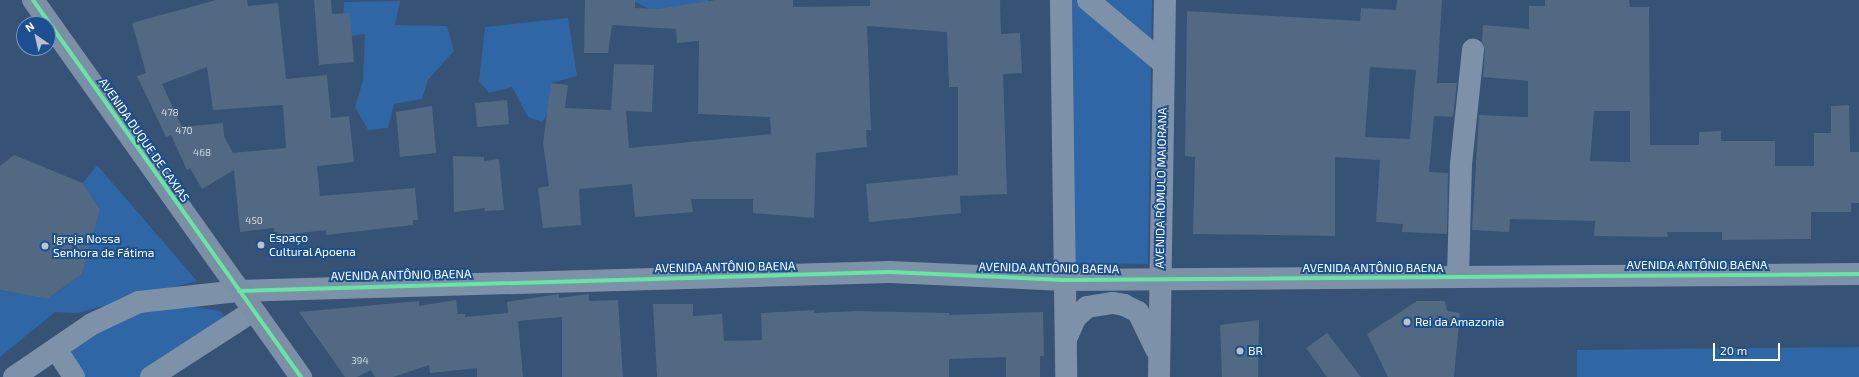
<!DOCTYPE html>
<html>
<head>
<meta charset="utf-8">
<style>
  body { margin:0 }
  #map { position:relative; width:1859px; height:377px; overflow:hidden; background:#365274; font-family:"Exo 2",sans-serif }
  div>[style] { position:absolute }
  .green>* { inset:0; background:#2f66a5 }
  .building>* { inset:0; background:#526984 }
  .minor>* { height:22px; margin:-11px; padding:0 11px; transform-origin:11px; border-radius:11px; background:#7d92a8 }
  .major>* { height:22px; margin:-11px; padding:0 11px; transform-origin:11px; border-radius:11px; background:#7d8ea7 }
  .cycleway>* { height:4px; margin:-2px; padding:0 2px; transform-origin:2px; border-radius:2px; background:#66e7a1 }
  .dots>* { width:11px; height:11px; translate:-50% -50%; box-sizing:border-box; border:2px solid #1b4f8f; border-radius:50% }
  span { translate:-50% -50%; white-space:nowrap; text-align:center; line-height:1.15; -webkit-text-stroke:4px #1b4f8f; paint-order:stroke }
  .number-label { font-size:10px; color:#d4dae0 }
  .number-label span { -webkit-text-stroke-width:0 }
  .street-label { font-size:12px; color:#fff }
  .poi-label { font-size:12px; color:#fff }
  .left { translate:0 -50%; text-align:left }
  .north { position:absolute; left:16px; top:16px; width:40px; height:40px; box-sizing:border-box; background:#1b4f8f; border:1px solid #7695bc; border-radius:50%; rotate:326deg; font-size:11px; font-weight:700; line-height:16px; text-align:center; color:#fff }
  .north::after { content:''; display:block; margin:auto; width:14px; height:18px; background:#b9c2ce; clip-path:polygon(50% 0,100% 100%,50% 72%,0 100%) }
  .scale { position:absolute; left:1713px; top:343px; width:67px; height:18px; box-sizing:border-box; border:2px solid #fff; border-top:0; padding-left:5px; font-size:12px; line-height:14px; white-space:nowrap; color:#fff; -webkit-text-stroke:3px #1b4f8f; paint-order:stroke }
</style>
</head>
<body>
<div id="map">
  <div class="green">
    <div style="clip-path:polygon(632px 0,708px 0,708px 9px,666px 18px)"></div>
    <div style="clip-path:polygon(1071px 0,1152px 0,1148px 264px,1071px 263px)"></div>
    <div style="clip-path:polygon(400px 1px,395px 25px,447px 26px,454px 51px,428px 80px,422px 99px,394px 104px,388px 128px,368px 130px,355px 107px,363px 80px,365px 34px,342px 37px,344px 2px)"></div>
    <div style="clip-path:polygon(568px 18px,577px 76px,551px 83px,552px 107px,542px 122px,528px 117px,512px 87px,489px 93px,479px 81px,485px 27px)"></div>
    <div style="clip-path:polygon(97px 165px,197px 281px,77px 313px,55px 312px,0 357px,0 290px,47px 299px,82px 274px,100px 210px,83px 183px)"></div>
    <div style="clip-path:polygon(178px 304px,220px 311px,228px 322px,141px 377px,81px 377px,64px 352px,103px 326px,142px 310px)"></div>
    <div style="clip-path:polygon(1859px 347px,1859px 377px,1577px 377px,1577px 350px)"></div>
  </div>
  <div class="building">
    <div style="clip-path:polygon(evenodd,216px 0,247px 0,248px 6px,278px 3px,286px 79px,327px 75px,331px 118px,349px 116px,354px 162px,317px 166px,320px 196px,415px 188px,418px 220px,413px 220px,413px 225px,326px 235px,326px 230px,275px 236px,274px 228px,240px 232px,234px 170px,202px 189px,190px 168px,187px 170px,171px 135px,166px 137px,137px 76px,146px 73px,132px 23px,216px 0,207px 67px,213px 110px,283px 105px,286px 148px,233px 153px,224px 136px,223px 123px,182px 127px,162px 84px,207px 67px)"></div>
    <div style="clip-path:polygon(314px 0,331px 0,332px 14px,350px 13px,354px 62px,319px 65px)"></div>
    <div style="clip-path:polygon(585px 0,635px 0,635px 8px,658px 9px,715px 0,793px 0,793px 7px,870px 6px,870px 0,1000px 0,1001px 34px,1020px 33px,1022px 73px,1003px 74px,1007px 194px,960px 196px,961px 213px,869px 222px,866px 184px,958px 175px,958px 87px,949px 87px,947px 32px,867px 26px,871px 130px,866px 130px,867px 147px,816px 153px,814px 218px,753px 213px,753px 199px,691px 199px,693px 212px,635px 217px,632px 184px,579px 189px,581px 225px,543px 228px,538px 188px,549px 186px,543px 143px,551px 83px,568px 85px,565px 108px,611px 110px,614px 64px,654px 65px,652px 112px,626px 111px,629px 148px,771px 134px,770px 117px,698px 114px,699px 41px,677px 43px,676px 29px,612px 25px,608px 53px,584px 53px)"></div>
    <div style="clip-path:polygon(evenodd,1397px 0,1442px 0,1437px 83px,1457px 83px,1453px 117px,1434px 116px,1429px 172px,1448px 173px,1447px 234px,1402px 232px,1403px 224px,1376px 222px,1380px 160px,1335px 157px,1335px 236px,1193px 234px,1195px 157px,1185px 156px,1187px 11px,1360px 21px,1361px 8px,1396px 10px,1397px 0,1370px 67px,1416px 70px,1410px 139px,1365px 137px,1370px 67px)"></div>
    <div style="clip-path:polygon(evenodd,1545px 0,1629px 0,1630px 7px,1649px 7px,1650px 145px,1699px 145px,1699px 132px,1721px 131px,1721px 141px,1775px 141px,1775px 166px,1814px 166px,1814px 133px,1831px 133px,1831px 106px,1849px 105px,1850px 152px,1859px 152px,1859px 203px,1851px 203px,1851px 212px,1811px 212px,1811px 239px,1722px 240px,1722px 232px,1667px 232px,1668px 237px,1594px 236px,1595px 221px,1510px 219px,1509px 232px,1472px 230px,1479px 115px,1528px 117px,1528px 81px,1483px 77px,1485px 51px,1482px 41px,1483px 25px,1529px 29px,1529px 6px,1545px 6px,1545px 0,1594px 111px,1630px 111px,1630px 162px,1590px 161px,1594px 111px)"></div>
    <div style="clip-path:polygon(507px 100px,509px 124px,477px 127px,475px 103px)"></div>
    <div style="clip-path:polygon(432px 106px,436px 153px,400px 157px,396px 112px)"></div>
    <div style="clip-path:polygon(14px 155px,83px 183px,100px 210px,82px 274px,47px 299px,0 290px,0 166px)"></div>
    <div style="clip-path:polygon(453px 156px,484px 157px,484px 161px,499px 159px,504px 210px,485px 211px,485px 208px,454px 212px)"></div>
    <div style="clip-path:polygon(559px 294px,559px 298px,589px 294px,589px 301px,618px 300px,623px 377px,562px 377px,562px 317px,518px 321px,523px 377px,477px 377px,477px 368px,430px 373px,429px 365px,393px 377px,375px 377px,371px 370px,357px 377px,345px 377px,299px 312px,419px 301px,419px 306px,456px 300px,458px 314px,465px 314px,465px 317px,508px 313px,507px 302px)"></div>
    <div style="clip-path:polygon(1417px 301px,1445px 301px,1447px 311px,1460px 313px,1454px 377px,1388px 377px,1367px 334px)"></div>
    <div style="clip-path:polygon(653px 304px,693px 304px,693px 316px,722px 314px,724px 341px,762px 340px,761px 313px,814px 310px,814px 313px,857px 311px,949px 313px,949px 315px,1043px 312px,1044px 356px,1040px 356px,1040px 377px,1006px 377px,1006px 357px,949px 359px,949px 377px,657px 377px)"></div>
    <div style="clip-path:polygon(1259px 320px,1258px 377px,1222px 377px,1220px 325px)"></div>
    <div style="clip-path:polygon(1327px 333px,1361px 377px,1327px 377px,1306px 348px)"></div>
  </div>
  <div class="minor">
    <div style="left:1061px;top:0;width:377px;rotate:89.2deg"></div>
    <div style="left:1088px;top:0;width:98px;rotate:40deg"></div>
    <div style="left:1458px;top:277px;width:113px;rotate:-88.5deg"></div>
    <div style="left:1461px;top:164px;width:115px;rotate:-84deg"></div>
    <div style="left:1066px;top:339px;width:24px;rotate:-66deg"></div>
    <div style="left:1076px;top:317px;width:15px;rotate:-42deg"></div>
    <div style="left:1087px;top:307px;width:26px;rotate:-9deg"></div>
    <div style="left:1113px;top:303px;width:11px;rotate:10deg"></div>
    <div style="left:1124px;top:305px;width:16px;rotate:27deg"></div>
    <div style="left:1138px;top:312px;width:41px;rotate:64.1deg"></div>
    <div style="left:56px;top:349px;width:33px;rotate:57deg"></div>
    <div style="left:14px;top:377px;width:94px;rotate:-34.2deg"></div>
    <div style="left:92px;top:324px;width:52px;rotate:-25.1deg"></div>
    <div style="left:139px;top:302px;width:101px;rotate:-6.3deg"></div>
    <div style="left:239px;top:291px;width:651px;rotate:-1.67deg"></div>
    <div style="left:890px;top:272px;width:174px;rotate:2.6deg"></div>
    <div style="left:1064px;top:280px;width:795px;rotate:-0.43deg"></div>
    <div style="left:151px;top:377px;width:121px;rotate:-32.9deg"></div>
    <div style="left:1159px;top:377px;width:377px;rotate:-89.1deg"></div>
  </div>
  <div class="major">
    <div style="left:33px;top:0;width:463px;rotate:54.6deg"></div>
  </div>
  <div class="cycleway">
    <div style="left:33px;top:0;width:463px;rotate:54.6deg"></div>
    <div style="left:239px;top:291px;width:651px;rotate:-1.67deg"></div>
    <div style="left:890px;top:272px;width:174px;rotate:2.6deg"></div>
    <div style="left:1064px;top:280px;width:795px;rotate:-0.43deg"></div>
  </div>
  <div class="dots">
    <div style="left:261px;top:245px;background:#b9c2ce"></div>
    <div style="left:45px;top:246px;background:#b9c2ce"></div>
    <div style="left:1407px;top:322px;background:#b9c2ce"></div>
    <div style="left:1240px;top:351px;background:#b9c2ce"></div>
  </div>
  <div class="number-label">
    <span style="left:170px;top:113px">478</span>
    <span style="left:184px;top:131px">470</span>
    <span style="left:202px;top:153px">468</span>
    <span style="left:254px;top:221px">450</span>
    <span style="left:360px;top:361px">394</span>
  </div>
  <div class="street-label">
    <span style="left:144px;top:140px;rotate:55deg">AVENIDA DUQUE DE CAXIAS</span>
    <span style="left:1161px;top:188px;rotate:-89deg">AVENIDA RÔMULO MAIORANA</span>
    <span style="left:1697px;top:265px">AVENIDA ANTÔNIO BAENA</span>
    <span style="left:725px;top:267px;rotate:-1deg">AVENIDA ANTÔNIO BAENA</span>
    <span style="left:1049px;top:268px;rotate:1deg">AVENIDA ANTÔNIO BAENA</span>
    <span style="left:1373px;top:268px">AVENIDA ANTÔNIO BAENA</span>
    <span style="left:401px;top:275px;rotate:-1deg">AVENIDA ANTÔNIO BAENA</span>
  </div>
  <div class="poi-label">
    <span class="left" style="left:269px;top:245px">Espaço<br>Cultural Apoena</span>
    <span class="left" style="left:53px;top:246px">Igreja Nossa<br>Senhora de Fátima</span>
    <span class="left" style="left:1415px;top:322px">Rei da Amazonia</span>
    <span class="left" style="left:1248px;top:351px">BR</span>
  </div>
  <div class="north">N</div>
  <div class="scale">20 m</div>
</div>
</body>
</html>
